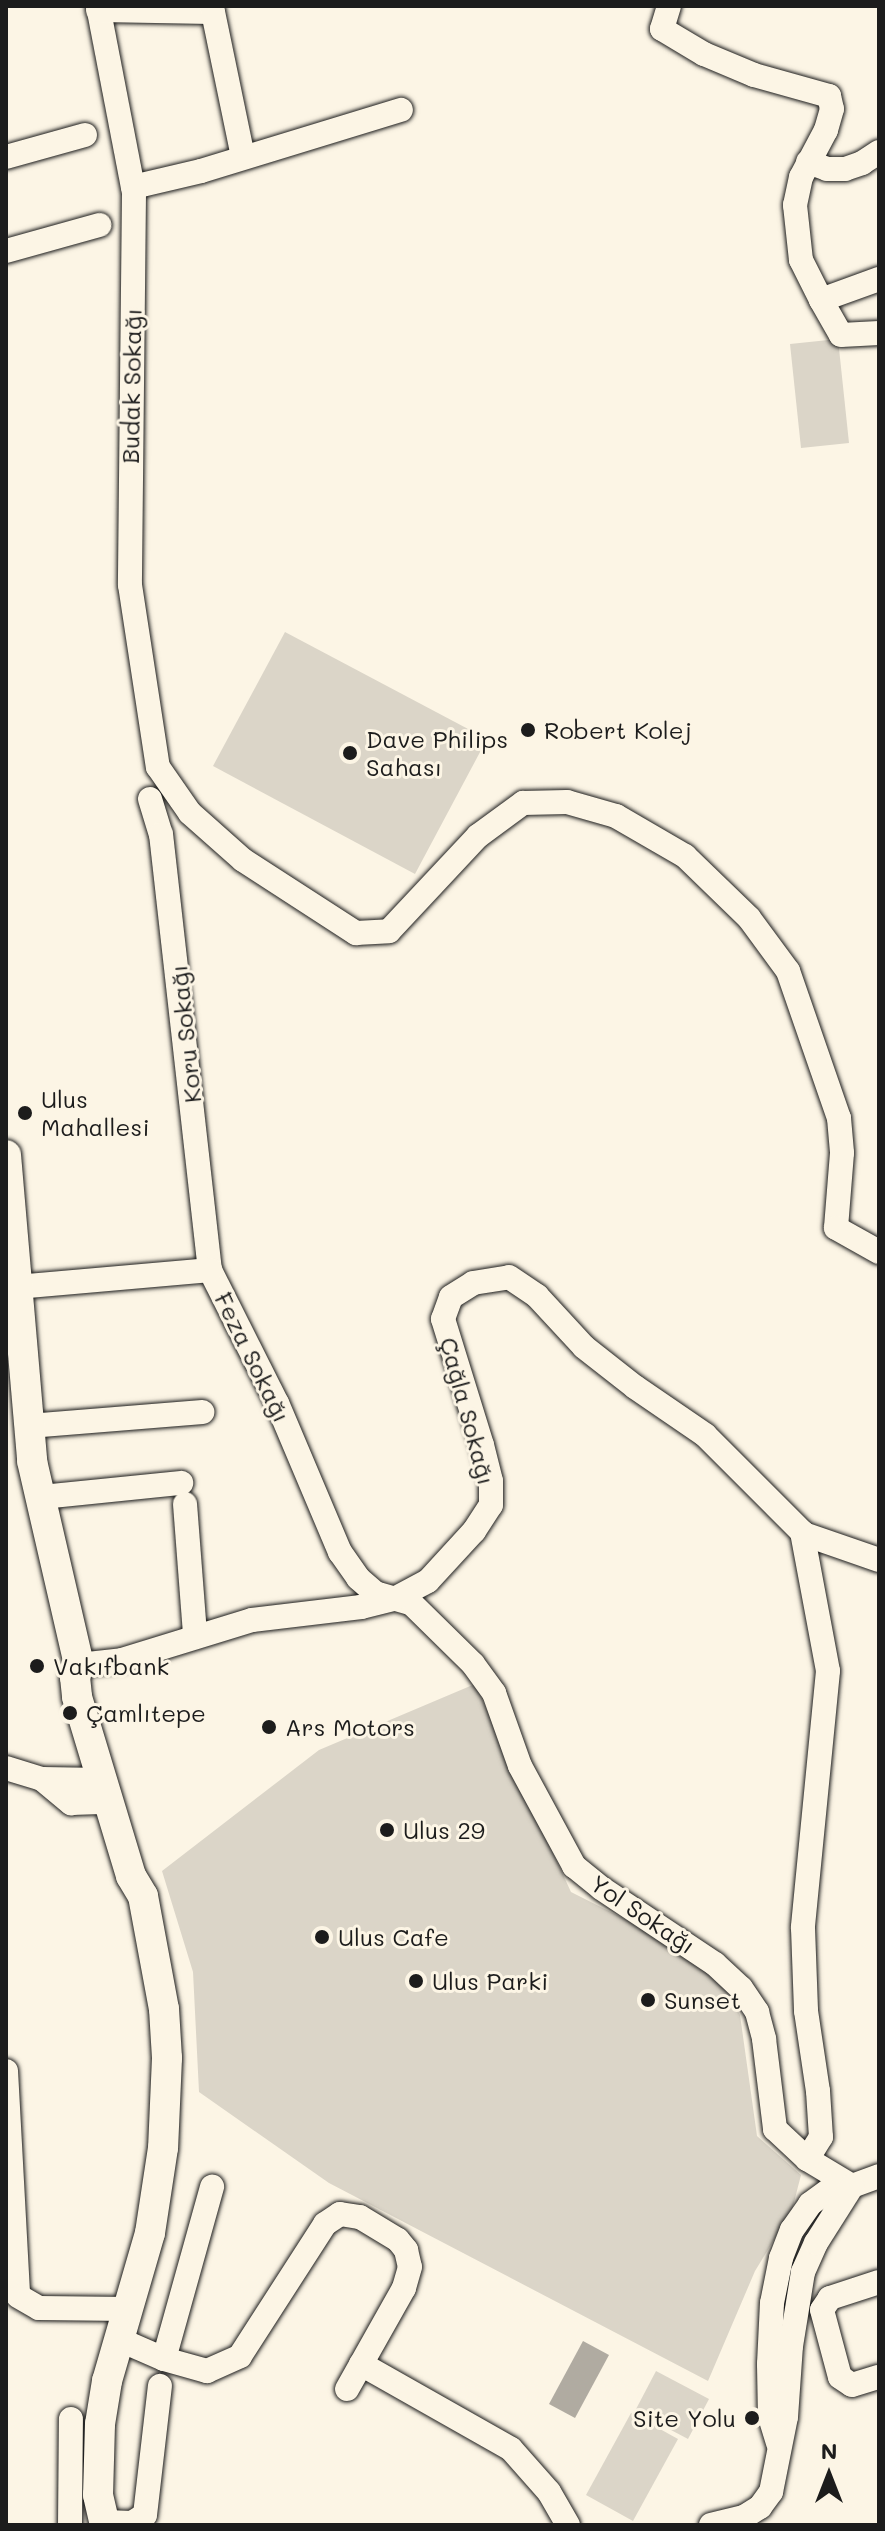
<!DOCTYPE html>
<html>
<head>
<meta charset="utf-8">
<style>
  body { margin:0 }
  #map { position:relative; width:885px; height:2531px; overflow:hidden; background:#fcf5e5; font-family:Mali,sans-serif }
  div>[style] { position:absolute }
  .green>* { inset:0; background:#dbd5c8 }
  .water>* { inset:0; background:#b0aba1 }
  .roads { filter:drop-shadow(0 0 2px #1c1c1c) drop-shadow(0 0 2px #1c1c1c) }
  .minor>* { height:24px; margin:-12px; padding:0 12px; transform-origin:12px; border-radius:12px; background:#fcf5e5 }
  .major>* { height:30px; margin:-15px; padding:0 15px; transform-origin:15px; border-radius:15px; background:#fcf5e5 }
  .dots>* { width:22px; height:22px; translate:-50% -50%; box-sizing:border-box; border:4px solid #fcf5e5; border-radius:50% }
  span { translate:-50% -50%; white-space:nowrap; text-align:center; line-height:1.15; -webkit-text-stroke:6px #fcf5e5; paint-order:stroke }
  .street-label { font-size:24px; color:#1c1c1c }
  .poi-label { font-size:24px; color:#1c1c1c }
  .left { translate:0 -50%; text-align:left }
  .right { translate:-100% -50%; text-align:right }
  .frame { position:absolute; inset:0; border:8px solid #1c1c1c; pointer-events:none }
  .north { position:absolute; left:789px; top:2435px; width:80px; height:80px; -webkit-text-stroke:6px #fcf5e5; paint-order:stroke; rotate:0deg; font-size:22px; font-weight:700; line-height:32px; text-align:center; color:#1c1c1c }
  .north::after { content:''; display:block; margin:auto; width:28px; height:36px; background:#1c1c1c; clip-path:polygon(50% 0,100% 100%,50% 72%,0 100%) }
</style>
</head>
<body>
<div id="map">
  <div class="green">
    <div style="clip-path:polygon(838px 339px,849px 443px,801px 448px,790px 344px)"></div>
    <div style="clip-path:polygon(285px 632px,487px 739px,415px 874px,213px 766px)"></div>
    <div style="clip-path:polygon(475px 1684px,571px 1892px,688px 1951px,722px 1982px,740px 2015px,757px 2136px,801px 2175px,792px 2210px,755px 2271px,708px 2381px,329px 2183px,199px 2092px,193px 1972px,162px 1871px,319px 1750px)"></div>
    <div style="clip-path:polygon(656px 2371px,709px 2399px,688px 2439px,635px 2411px)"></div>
    <div style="clip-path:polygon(631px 2413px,678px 2439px,633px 2521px,586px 2495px)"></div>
  </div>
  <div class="water">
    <div style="clip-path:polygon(583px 2341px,609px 2355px,575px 2418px,549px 2404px)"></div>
  </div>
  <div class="roads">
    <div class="minor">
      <div style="left:98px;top:6px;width:190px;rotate:79.1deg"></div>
      <div style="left:134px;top:193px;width:392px;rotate:90.6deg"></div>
      <div style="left:130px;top:585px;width:184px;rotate:81.3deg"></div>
      <div style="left:158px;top:767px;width:56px;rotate:55.2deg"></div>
      <div style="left:190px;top:813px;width:71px;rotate:41.6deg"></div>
      <div style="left:243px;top:860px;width:135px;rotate:32.9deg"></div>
      <div style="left:356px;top:933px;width:33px;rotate:-3deg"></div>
      <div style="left:389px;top:931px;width:130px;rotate:-46.9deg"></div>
      <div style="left:478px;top:836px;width:56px;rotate:-36.3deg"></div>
      <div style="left:523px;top:803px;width:44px;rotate:-1.3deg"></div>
      <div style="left:567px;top:802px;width:51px;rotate:15.9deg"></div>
      <div style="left:616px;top:816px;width:80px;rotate:30.1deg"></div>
      <div style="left:685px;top:856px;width:89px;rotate:44.1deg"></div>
      <div style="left:749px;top:918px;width:66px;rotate:53.7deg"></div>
      <div style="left:788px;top:971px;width:156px;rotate:70.9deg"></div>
      <div style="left:839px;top:1118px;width:35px;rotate:85deg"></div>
      <div style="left:842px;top:1153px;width:75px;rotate:94.6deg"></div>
      <div style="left:836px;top:1228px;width:49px;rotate:29.2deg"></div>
      <div style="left:669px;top:6px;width:24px;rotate:107deg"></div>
      <div style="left:662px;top:29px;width:49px;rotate:30.8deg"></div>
      <div style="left:704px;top:54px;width:54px;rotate:22.8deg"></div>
      <div style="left:754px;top:75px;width:78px;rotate:15.6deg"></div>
      <div style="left:829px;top:96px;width:13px;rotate:77deg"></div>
      <div style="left:832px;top:109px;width:22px;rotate:106deg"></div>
      <div style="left:826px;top:130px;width:53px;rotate:118deg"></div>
      <div style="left:801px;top:177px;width:29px;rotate:102deg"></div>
      <div style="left:795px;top:205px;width:55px;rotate:83.8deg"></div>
      <div style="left:801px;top:260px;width:45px;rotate:63.4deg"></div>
      <div style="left:821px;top:300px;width:62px;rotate:-19.9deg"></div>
      <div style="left:98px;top:10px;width:115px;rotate:1deg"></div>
      <div style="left:213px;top:12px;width:148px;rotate:78.3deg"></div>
      <div style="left:6px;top:157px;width:82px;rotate:-15.6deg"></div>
      <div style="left:808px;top:162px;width:20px;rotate:20deg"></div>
      <div style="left:827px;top:169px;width:18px"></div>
      <div style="left:845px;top:169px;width:18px;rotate:-19deg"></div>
      <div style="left:862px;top:163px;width:20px;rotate:-33deg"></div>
      <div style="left:133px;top:187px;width:70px;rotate:-13.2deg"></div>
      <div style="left:201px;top:171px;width:209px;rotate:-17deg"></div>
      <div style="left:6px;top:251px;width:97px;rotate:-15.6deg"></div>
      <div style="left:821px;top:300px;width:40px;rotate:60.3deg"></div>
      <div style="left:841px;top:335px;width:38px;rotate:-3deg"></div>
      <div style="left:150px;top:799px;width:37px;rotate:73deg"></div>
      <div style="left:161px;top:834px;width:439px;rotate:83.6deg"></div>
      <div style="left:210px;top:1270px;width:149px;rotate:63.3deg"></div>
      <div style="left:277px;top:1403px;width:162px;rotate:67.1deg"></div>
      <div style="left:340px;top:1552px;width:32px;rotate:55deg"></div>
      <div style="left:358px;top:1578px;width:23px;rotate:41deg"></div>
      <div style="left:375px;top:1593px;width:37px;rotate:16deg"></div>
      <div style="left:411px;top:1603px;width:87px;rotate:44.5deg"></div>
      <div style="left:473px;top:1664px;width:36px;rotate:54deg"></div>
      <div style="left:494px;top:1693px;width:77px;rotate:70.4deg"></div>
      <div style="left:520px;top:1766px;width:114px;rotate:61.6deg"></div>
      <div style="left:574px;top:1866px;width:35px;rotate:39deg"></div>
      <div style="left:601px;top:1888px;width:137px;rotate:33.7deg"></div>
      <div style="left:715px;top:1964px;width:35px;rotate:43deg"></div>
      <div style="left:741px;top:1988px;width:29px;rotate:56deg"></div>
      <div style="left:757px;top:2012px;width:28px;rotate:75deg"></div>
      <div style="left:764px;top:2039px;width:91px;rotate:83deg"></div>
      <div style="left:775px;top:2129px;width:44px;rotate:43.2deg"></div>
      <div style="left:807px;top:2159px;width:52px;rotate:31deg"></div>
      <div style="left:17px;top:1287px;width:194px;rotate:-5deg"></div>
      <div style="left:29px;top:1426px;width:174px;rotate:-4.6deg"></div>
      <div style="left:42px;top:1497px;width:140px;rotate:-5.8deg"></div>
      <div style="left:185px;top:1504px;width:131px;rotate:85.6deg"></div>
      <div style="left:802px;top:1532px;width:141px;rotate:79.4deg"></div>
      <div style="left:828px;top:1671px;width:258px;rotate:95.6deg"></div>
      <div style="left:803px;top:1928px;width:83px;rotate:87.9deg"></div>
      <div style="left:806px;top:2011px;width:81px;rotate:81.5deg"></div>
      <div style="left:818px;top:2091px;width:46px;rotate:86.3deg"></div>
      <div style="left:821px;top:2137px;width:26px;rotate:122deg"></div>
      <div style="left:79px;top:1665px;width:43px;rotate:-6.6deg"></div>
      <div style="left:122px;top:1660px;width:136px;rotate:-17.1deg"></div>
      <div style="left:252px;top:1620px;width:110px;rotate:-6.8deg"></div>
      <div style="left:361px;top:1607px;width:36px;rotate:-14deg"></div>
      <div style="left:396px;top:1598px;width:36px;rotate:-28deg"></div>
      <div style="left:428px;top:1581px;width:68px;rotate:-47.4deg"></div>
      <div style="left:474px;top:1531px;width:31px;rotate:-57deg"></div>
      <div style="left:491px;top:1505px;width:24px;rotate:-90deg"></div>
      <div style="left:491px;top:1481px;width:37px;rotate:-104deg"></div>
      <div style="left:482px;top:1445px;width:132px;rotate:-107.2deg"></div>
      <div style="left:443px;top:1319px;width:23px;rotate:-70deg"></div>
      <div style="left:451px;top:1297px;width:26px;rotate:-32deg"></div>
      <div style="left:473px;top:1283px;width:36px;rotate:-9deg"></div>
      <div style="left:509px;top:1277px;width:34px;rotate:34deg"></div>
      <div style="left:537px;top:1296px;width:69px;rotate:47.3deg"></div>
      <div style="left:584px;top:1347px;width:65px;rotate:38.1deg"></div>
      <div style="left:635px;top:1387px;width:85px;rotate:34.4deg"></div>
      <div style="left:705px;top:1435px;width:140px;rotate:45deg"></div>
      <div style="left:804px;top:1534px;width:79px;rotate:19.1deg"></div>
      <div style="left:6px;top:1768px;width:38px;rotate:17deg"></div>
      <div style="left:42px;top:1779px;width:61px;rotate:0.9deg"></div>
      <div style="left:42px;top:1779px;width:38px;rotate:40deg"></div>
      <div style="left:71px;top:1803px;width:38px;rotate:-2deg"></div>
      <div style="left:6px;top:2071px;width:225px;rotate:86.9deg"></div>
      <div style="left:18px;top:2296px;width:24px;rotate:30deg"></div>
      <div style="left:39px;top:2308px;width:89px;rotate:0.6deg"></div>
      <div style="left:879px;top:2282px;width:52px;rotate:161.9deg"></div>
      <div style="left:830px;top:2298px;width:14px;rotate:124deg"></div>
      <div style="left:822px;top:2310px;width:69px;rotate:75deg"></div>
      <div style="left:840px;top:2377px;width:14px;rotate:34deg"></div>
      <div style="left:852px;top:2385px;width:28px;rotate:-17deg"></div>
      <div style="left:118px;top:2339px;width:50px;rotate:23.5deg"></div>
      <div style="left:164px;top:2359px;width:45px;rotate:15.6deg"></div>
      <div style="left:207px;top:2371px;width:36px;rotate:-24deg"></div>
      <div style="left:240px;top:2356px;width:157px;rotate:-57.2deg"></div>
      <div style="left:325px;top:2224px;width:18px;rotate:-34deg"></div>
      <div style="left:340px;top:2214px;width:20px;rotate:9deg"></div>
      <div style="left:360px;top:2217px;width:44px;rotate:31.2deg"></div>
      <div style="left:398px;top:2240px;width:13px;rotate:51deg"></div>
      <div style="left:406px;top:2250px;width:17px;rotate:77deg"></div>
      <div style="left:410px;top:2267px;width:22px;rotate:106deg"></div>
      <div style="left:404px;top:2288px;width:116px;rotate:119.4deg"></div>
      <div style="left:164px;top:2359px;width:179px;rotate:-74.4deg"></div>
      <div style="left:361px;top:2364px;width:172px;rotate:29.5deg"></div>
      <div style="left:511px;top:2449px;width:57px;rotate:48.5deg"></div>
      <div style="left:549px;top:2492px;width:38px;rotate:60deg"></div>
      <div style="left:778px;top:2443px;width:27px;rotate:-107deg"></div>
      <div style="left:770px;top:2417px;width:53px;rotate:-91.1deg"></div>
      <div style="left:769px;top:2364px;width:61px;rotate:-87.2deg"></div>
      <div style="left:772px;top:2303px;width:46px;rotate:-78.7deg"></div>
      <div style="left:781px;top:2258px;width:30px;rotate:-69deg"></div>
      <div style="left:792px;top:2230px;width:32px;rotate:-55deg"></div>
      <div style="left:810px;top:2204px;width:31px;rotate:-36deg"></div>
      <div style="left:835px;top:2186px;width:17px"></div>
      <div style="left:852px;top:2186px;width:29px;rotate:-20deg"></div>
      <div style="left:105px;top:2522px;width:27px;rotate:2deg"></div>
      <div style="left:132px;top:2523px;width:15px;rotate:-32deg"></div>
      <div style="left:145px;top:2515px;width:130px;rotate:-83.4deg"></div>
      <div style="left:70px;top:2525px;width:106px;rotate:-89.5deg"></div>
      <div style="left:711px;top:2525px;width:34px;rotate:-14deg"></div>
      <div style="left:744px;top:2517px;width:19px;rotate:-32deg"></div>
      <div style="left:760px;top:2507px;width:19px;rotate:-54deg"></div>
      <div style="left:771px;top:2492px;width:76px;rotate:-78.7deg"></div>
      <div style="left:786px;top:2417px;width:71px;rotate:-86deg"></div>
      <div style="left:791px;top:2346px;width:75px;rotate:-80.8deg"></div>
      <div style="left:803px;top:2272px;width:32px;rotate:-66deg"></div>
      <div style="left:816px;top:2243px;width:67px;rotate:-57.7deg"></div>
    </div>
    <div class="major">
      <div style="left:6px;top:1155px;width:307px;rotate:85.1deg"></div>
      <div style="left:32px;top:1461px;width:209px;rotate:77deg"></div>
      <div style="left:79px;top:1665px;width:13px;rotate:108deg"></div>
      <div style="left:75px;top:1677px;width:20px;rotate:84deg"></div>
      <div style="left:77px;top:1697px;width:187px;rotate:73.2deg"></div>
      <div style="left:131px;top:1876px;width:23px;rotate:59deg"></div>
      <div style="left:143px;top:1896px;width:115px;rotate:79.5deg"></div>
      <div style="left:164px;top:2009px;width:49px;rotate:86.5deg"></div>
      <div style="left:167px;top:2058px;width:90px;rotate:92.5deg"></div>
      <div style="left:163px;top:2148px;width:86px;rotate:98.7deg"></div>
      <div style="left:150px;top:2233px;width:154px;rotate:106.2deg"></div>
      <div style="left:107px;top:2381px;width:44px;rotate:99.2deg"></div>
      <div style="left:100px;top:2424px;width:71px;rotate:91.6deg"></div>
      <div style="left:98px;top:2495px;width:31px;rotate:77deg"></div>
    </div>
  </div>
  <div class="dots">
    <div style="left:528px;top:730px;background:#1c1c1c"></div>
    <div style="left:350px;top:753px;background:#1c1c1c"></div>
    <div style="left:25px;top:1113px;background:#1c1c1c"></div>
    <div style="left:37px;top:1666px;background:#1c1c1c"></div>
    <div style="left:70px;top:1713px;background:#1c1c1c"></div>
    <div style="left:269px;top:1727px;background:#1c1c1c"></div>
    <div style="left:387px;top:1830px;background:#1c1c1c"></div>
    <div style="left:322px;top:1937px;background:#1c1c1c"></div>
    <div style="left:416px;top:1981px;background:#1c1c1c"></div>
    <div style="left:648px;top:2000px;background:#1c1c1c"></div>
    <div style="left:752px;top:2418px;background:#1c1c1c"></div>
  </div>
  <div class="street-label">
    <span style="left:131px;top:386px;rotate:-89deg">Budak Sokağı</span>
    <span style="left:185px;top:1034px;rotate:-96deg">Koru Sokağı</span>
    <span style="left:253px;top:1357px;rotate:64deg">Feza Sokağı</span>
    <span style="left:468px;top:1411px;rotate:75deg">Çağla Sokağı</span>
    <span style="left:643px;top:1914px;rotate:34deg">Yol Sokağı</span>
  </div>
  <div class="poi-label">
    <span class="left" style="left:544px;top:730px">Robert Kolej</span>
    <span class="left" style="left:366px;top:753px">Dave Philips<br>Sahası</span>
    <span class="left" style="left:41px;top:1113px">Ulus<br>Mahallesi</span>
    <span class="left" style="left:53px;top:1666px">Vakıfbank</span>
    <span class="left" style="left:86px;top:1713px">Çamlıtepe</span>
    <span class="left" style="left:285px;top:1727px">Ars Motors</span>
    <span class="left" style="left:403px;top:1830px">Ulus 29</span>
    <span class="left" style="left:338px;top:1937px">Ulus Cafe</span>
    <span class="left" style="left:432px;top:1981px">Ulus Parki</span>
    <span class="left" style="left:664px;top:2000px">Sunset</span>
    <span class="right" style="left:736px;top:2418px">Site Yolu</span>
  </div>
  <div class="frame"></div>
  <div class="north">N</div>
</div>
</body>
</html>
